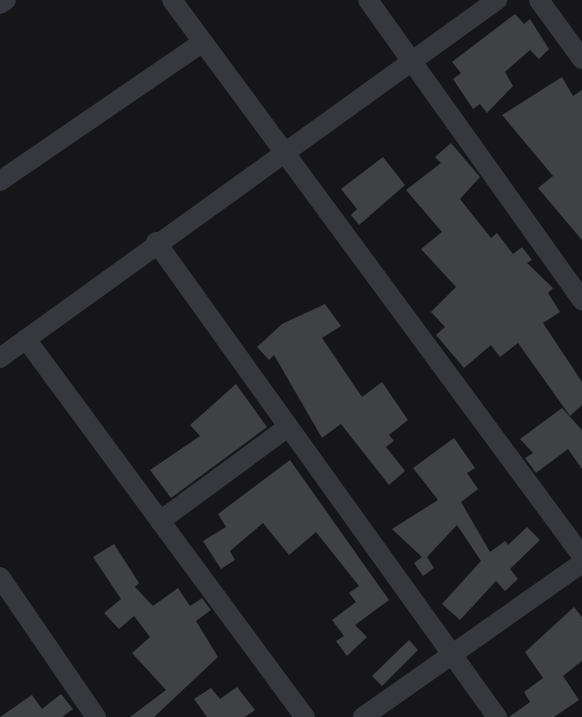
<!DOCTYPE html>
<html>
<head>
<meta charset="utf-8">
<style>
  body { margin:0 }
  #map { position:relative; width:582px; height:717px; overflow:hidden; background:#161618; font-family:"Source Sans 3",sans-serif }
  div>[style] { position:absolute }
  .building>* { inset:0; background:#404145 }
  .minor>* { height:20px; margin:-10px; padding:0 10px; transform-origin:10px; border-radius:10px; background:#37383d }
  span { translate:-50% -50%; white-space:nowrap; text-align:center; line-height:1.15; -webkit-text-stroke:4.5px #111113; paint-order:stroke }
</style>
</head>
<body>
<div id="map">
  <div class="building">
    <div style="clip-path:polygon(515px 14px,524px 24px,530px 19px,549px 49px,539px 59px,530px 50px,505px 72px,513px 86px,487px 113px,480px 104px,473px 109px,453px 79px,461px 73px,452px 62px)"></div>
    <div style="clip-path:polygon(562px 77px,573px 96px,582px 90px,582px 240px,538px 188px,553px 176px,502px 115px)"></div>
    <div style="clip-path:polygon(451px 143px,480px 177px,460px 199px,491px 238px,497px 233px,513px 254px,522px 247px,532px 260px,527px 263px,553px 288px,548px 293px,560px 312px,543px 323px,582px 382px,582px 405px,570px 416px,518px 343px,500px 357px,491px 345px,464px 368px,436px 335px,445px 327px,431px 312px,456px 287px,421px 249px,442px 232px,406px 190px,441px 163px,435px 157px)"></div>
    <div style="clip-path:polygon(383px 157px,405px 185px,359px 225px,351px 215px,357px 209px,341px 189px)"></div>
    <div style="clip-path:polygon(325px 304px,341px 326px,322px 338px,362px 397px,382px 382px,408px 420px,389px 435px,394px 441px,386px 447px,405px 471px,389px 485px,341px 424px,322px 438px,274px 355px,269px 360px,257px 347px,282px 324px)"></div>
    <div style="clip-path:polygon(236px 384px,267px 427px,171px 498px,150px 470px,200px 436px,190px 425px)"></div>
    <div style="clip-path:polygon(562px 408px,582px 430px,582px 469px,568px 449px,536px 473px,525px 458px,533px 453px,520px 439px)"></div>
    <div style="clip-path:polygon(454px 438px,475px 468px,467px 473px,478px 489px,461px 502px,490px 552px,505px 541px,508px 545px,527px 527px,540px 540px,510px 569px,518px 579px,505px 591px,496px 581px,460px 620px,442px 604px,481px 561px,457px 525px,427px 557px,434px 568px,423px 576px,414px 563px,422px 557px,392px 529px,438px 500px,413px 468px)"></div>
    <div style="clip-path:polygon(290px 460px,389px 600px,355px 625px,367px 637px,347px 656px,336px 641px,344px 636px,332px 620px,356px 602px,349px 593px,359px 586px,316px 532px,289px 555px,263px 523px,230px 551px,235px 560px,221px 569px,203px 541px,226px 527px,218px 514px)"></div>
    <div style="clip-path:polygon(114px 544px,139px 583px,135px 587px,153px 606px,178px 588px,190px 606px,202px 598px,211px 610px,196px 621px,218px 657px,154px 717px,130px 717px,166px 690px,132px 653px,150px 637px,134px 616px,119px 629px,104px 613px,121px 599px,93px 557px)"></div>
    <div style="clip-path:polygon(574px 607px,582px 617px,582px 661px,563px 676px,579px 700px,554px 717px,509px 717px,530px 702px,524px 692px,543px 678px,525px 652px)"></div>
    <div style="clip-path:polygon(409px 640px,418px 650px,382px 686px,372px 676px)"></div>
    <div style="clip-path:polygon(237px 687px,255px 710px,245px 717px,207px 717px,194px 699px,211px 688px,220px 699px)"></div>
    <div style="clip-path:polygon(61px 694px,73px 709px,62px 717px,0 717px,32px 695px,42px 709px)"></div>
  </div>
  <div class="minor">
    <div style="left:172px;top:0;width:691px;rotate:53.59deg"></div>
    <div style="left:368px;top:0;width:369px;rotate:54.5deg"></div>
    <div style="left:539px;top:0;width:73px;rotate:53.9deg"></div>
    <div style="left:0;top:4px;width:7px;rotate:-34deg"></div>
    <div style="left:0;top:181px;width:246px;rotate:-34.4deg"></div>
    <div style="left:156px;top:242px;width:585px;rotate:54.33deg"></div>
    <div style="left:26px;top:339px;width:470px;rotate:53.6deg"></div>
    <div style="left:0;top:358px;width:613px;rotate:-35.77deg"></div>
    <div style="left:160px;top:521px;width:159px;rotate:-36.3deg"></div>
    <div style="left:0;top:577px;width:170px;rotate:55.6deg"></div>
    <div style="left:363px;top:717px;width:268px;rotate:-35.1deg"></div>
  </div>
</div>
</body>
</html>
